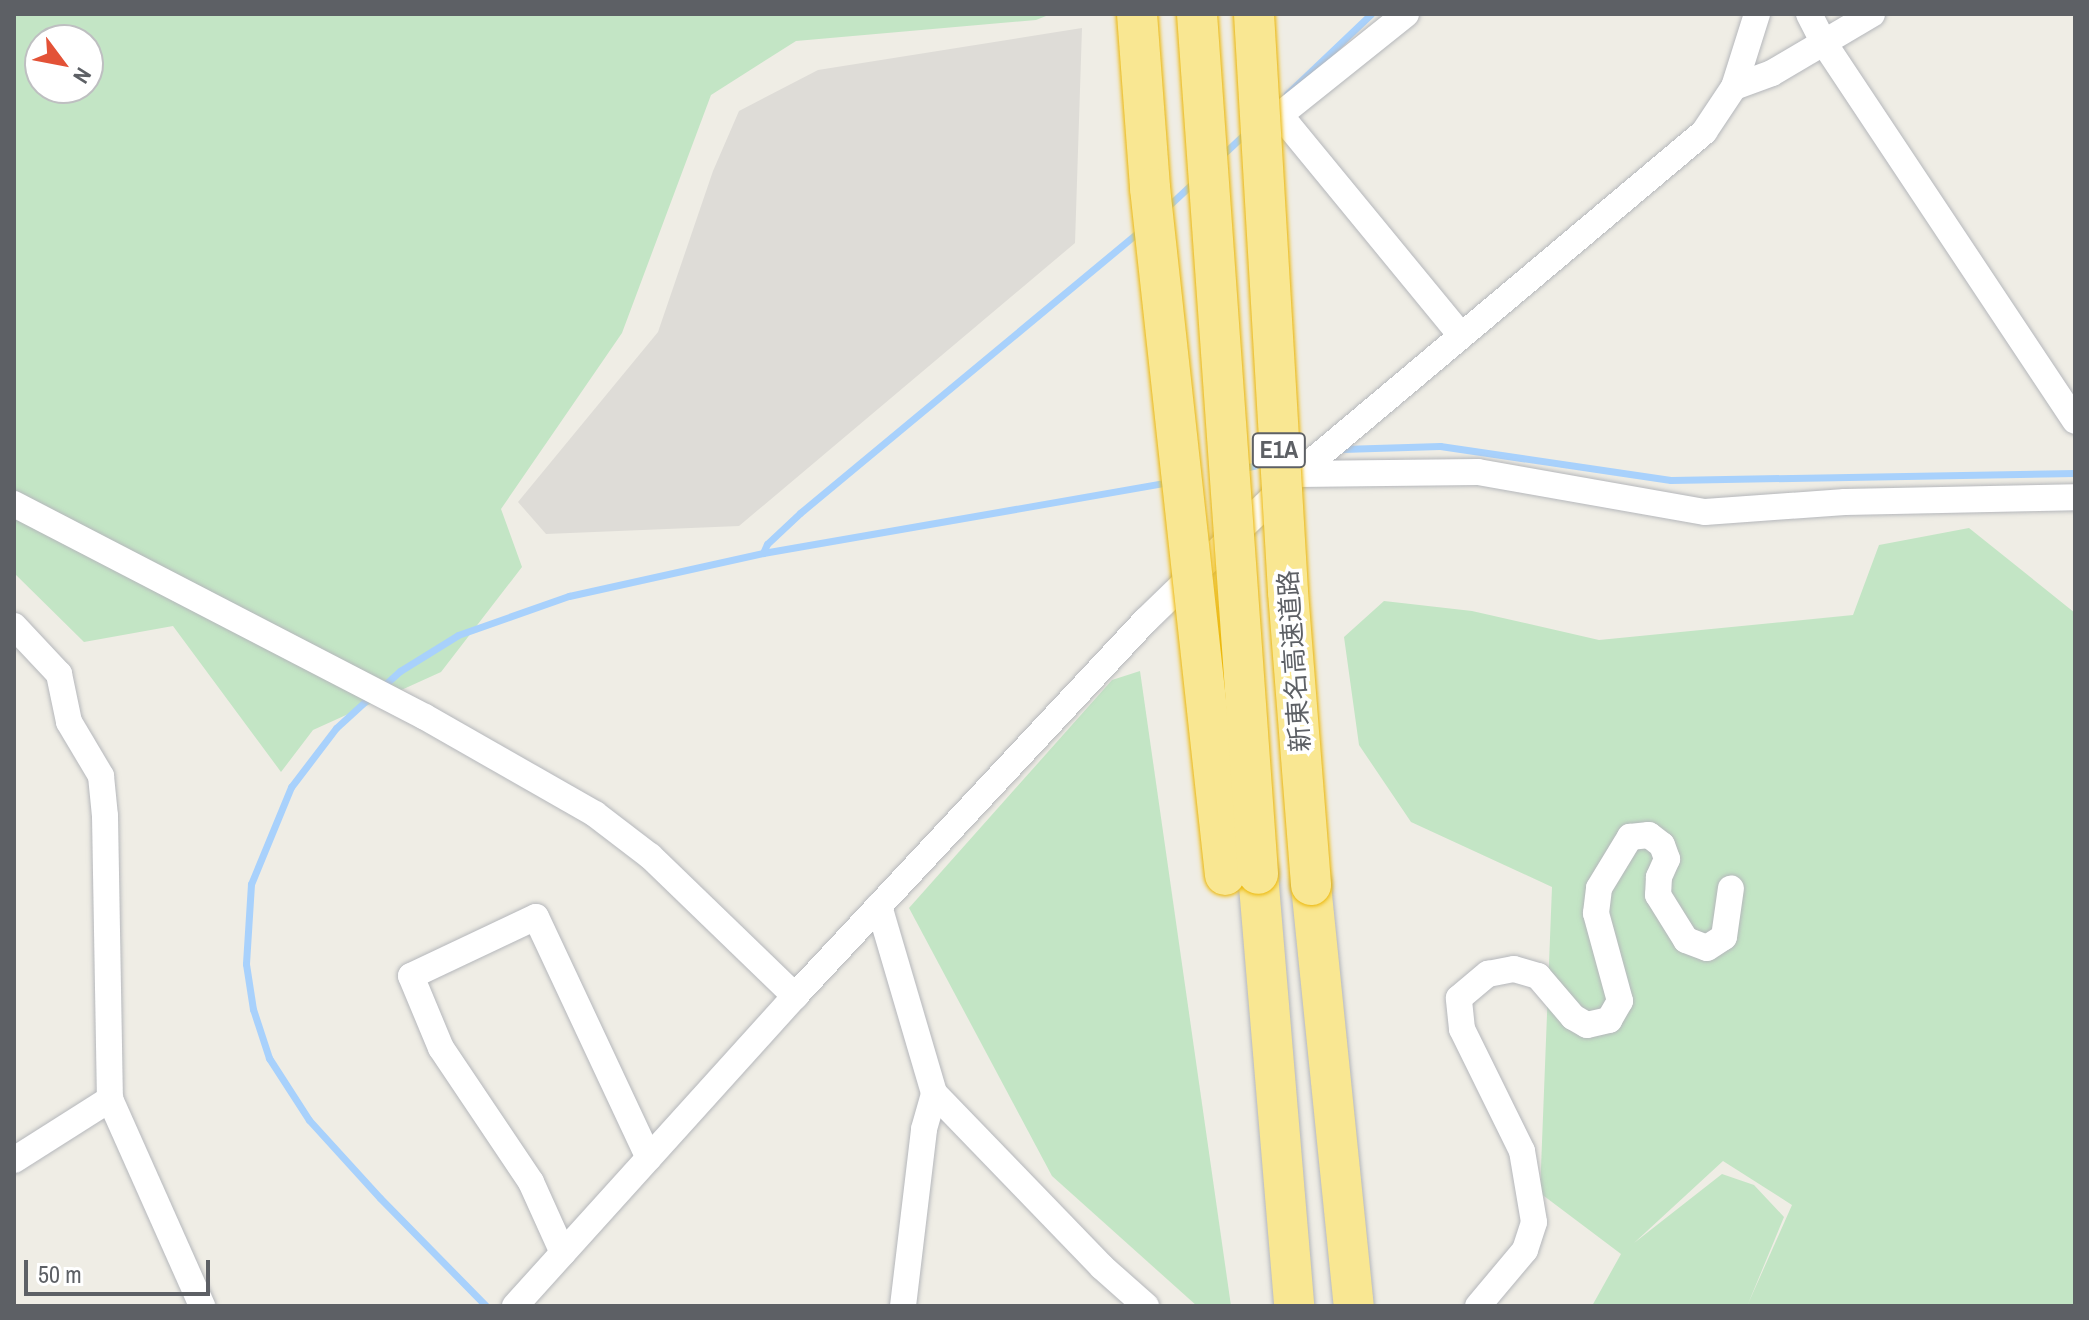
<!DOCTYPE html>
<html>
<head>
<meta charset="utf-8">
<style>
  body { margin:0 }
  #map { position:relative; width:2089px; height:1320px; overflow:hidden; background:#efede5; font-family:"Archivo Narrow","Noto Sans JP",sans-serif }
  div>[style] { position:absolute }
  .industrial>* { inset:0; background:#dedcd7 }
  .green>* { inset:0; background:#c3e5c5 }
  .stream>* { height:7px; margin:-3.5px; padding:0 3.5px; transform-origin:3.5px; border-radius:3.5px; background:#a8d1fc }
  .roads { filter:drop-shadow(0 0 2px #b5b7bb) drop-shadow(0 0 2px #b5b7bb) }
  .minor>* { height:26px; margin:-13px; padding:0 13px; transform-origin:13px; border-radius:13px; background:#fff }
  .highway>* { height:40px; margin:-20px; padding:0 20px; transform-origin:20px; border-radius:20px; background:#f9e792 }
  .bridges { filter:drop-shadow(0 0 2px #ecb708) drop-shadow(0 0 2px #ecb708) }
  .highway-bridge>* { height:40px; margin:-20px; padding:0 20px; transform-origin:20px; border-radius:20px; background:#f9e792 }
  span { translate:-50% -50%; white-space:nowrap; text-align:center; line-height:1.15; -webkit-text-stroke:7px #fff; paint-order:stroke }
  .shield-label span { padding:2px 6px; background:#fff; border:2px solid; border-radius:6px; -webkit-text-stroke-width:0 }
  .shield-label { font-size:24px; color:#5d6065; font-weight:700 }
  .street-label { font-size:26px; color:#5d6065 }
  .frame { position:absolute; inset:0; border:16px solid #5d6065; pointer-events:none }
  .north { position:absolute; left:24px; top:24px; width:80px; height:80px; box-sizing:border-box; background:#fff; border:2px solid #bebfc1; border-radius:50%; rotate:122deg; font-size:22px; font-weight:700; line-height:32px; text-align:center; color:#5d6065 }
  .north::after { content:''; display:block; margin:auto; width:28px; height:36px; background:#e35237; clip-path:polygon(50% 0,100% 100%,50% 72%,0 100%) }
  .scale { position:absolute; left:24px; top:1260px; width:186px; height:36px; box-sizing:border-box; border:4px solid #5d6065; border-top:0; padding-left:10px; font-size:24px; line-height:28px; white-space:nowrap; color:#5d6065; -webkit-text-stroke:6px #fff; paint-order:stroke }
</style>
</head>
<body>
<div id="map">
  <div class="industrial">
    <div style="clip-path:polygon(1082px 28px,1075px 243px,739px 526px,546px 534px,518px 502px,658px 332px,713px 171px,739px 111px,818px 70px)"></div>
  </div>
  <div class="green">
    <div style="clip-path:polygon(evenodd,14px 14px,1051px 14px,1036px 20px,796px 41px,711px 95px,622px 333px,501px 509px,522px 567px,441px 672px,313px 730px,281px 772px,173px 626px,84px 642px,14px 573px,14px 14px,40px 40px,88px 40px,88px 88px,40px 88px,40px 40px)"></div>
    <div style="clip-path:polygon(evenodd,1969px 528px,2075px 613px,2075px 1306px,1592px 1306px,1621px 1254px,1540px 1193px,1552px 887px,1411px 822px,1359px 745px,1344px 637px,1384px 601px,1472px 611px,1599px 640px,1853px 615px,1879px 545px,1969px 528px,1723px 1161px,1792px 1205px,1748px 1304px,1784px 1217px,1754px 1185px,1722px 1174px,1634px 1243px,1723px 1161px)"></div>
    <div style="clip-path:polygon(1140px 671px,1231px 1306px,1197px 1306px,1052px 1176px,909px 908px,1112px 680px)"></div>
  </div>
  <div class="stream">
    <div style="left:1287px;top:94px;width:116px;rotate:-43.6deg"></div>
    <div style="left:1220px;top:157px;width:35px;rotate:-43deg"></div>
    <div style="left:1165px;top:209px;width:40px;rotate:-43deg"></div>
    <div style="left:1342px;top:449px;width:98px;rotate:-1.8deg"></div>
    <div style="left:1440px;top:446px;width:233px;rotate:8.4deg"></div>
    <div style="left:1671px;top:480px;width:404px;rotate:-1deg"></div>
    <div style="left:1240px;top:469px;width:28px;rotate:-13deg"></div>
    <div style="left:763px;top:553px;width:10px;rotate:-66deg"></div>
    <div style="left:767px;top:544px;width:45px;rotate:-43.2deg"></div>
    <div style="left:800px;top:513px;width:442px;rotate:-39.7deg"></div>
    <div style="left:380px;top:689px;width:27px;rotate:-42deg"></div>
    <div style="left:400px;top:671px;width:68px;rotate:-31.8deg"></div>
    <div style="left:458px;top:635px;width:118px;rotate:-19.4deg"></div>
    <div style="left:569px;top:596px;width:199px;rotate:-12.5deg"></div>
    <div style="left:763px;top:553px;width:412px;rotate:-9.9deg"></div>
    <div style="left:370px;top:697px;width:46px;rotate:137.6deg"></div>
    <div style="left:336px;top:728px;width:74px;rotate:127.3deg"></div>
    <div style="left:291px;top:787px;width:105px;rotate:112.4deg"></div>
    <div style="left:251px;top:884px;width:80px;rotate:93.6deg"></div>
    <div style="left:246px;top:964px;width:46px;rotate:81.2deg"></div>
    <div style="left:253px;top:1009px;width:52px;rotate:71.9deg"></div>
    <div style="left:269px;top:1058px;width:74px;rotate:57.2deg"></div>
    <div style="left:309px;top:1120px;width:105px;rotate:47.7deg"></div>
    <div style="left:380px;top:1198px;width:151px;rotate:45.5deg"></div>
  </div>
  <div class="roads">
    <div class="minor">
      <div style="left:1406px;top:14px;width:161px;rotate:141.3deg"></div>
      <div style="left:1280px;top:115px;width:285px;rotate:50.6deg"></div>
      <div style="left:1809px;top:14px;width:29px;rotate:63deg"></div>
      <div style="left:1822px;top:40px;width:457px;rotate:56.4deg"></div>
      <div style="left:1734px;top:87px;width:40px;rotate:-20.2deg"></div>
      <div style="left:1772px;top:73px;width:116px;rotate:-30.5deg"></div>
      <div style="left:1297px;top:474px;width:181px;rotate:-0.6deg"></div>
      <div style="left:1478px;top:472px;width:230px;rotate:10deg"></div>
      <div style="left:1705px;top:512px;width:140px;rotate:-4.1deg"></div>
      <div style="left:1845px;top:502px;width:230px;rotate:-1.2deg"></div>
      <div style="left:14px;top:504px;width:463px;rotate:27.4deg"></div>
      <div style="left:425px;top:717px;width:196px;rotate:29.7deg"></div>
      <div style="left:595px;top:814px;width:69px;rotate:37.4deg"></div>
      <div style="left:650px;top:856px;width:202px;rotate:44deg"></div>
      <div style="left:14px;top:626px;width:66px;rotate:46.8deg"></div>
      <div style="left:59px;top:674px;width:49px;rotate:78.2deg"></div>
      <div style="left:69px;top:722px;width:63px;rotate:59.3deg"></div>
      <div style="left:101px;top:776px;width:40px;rotate:84.3deg"></div>
      <div style="left:105px;top:816px;width:283px;rotate:89deg"></div>
      <div style="left:110px;top:1099px;width:227px;rotate:66deg"></div>
      <div style="left:879px;top:906px;width:195px;rotate:73.6deg"></div>
      <div style="left:934px;top:1093px;width:242px;rotate:46deg"></div>
      <div style="left:1102px;top:1267px;width:59px;rotate:41.6deg"></div>
      <div style="left:14px;top:1160px;width:114px;rotate:-32.4deg"></div>
      <div style="left:563px;top:1253px;width:78px;rotate:-114.3deg"></div>
      <div style="left:531px;top:1182px;width:161px;rotate:-123.9deg"></div>
      <div style="left:441px;top:1048px;width:78px;rotate:-112.6deg"></div>
      <div style="left:411px;top:976px;width:138px;rotate:-25.3deg"></div>
      <div style="left:536px;top:917px;width:266px;rotate:64.9deg"></div>
      <div style="left:515px;top:1306px;width:418px;rotate:-47.9deg"></div>
      <div style="left:795px;top:996px;width:514px;rotate:-46.97deg"></div>
      <div style="left:1146px;top:620px;width:210px;rotate:-44deg"></div>
      <div style="left:1297px;top:474px;width:532px;rotate:-40.04deg"></div>
      <div style="left:1704px;top:132px;width:54px;rotate:-56.3deg"></div>
      <div style="left:1734px;top:87px;width:77px;rotate:-72.5deg"></div>
      <div style="left:903px;top:1306px;width:178px;rotate:-83.2deg"></div>
      <div style="left:924px;top:1129px;width:37px;rotate:-74deg"></div>
      <div style="left:1478px;top:1306px;width:73px;rotate:-50deg"></div>
      <div style="left:1525px;top:1250px;width:29px;rotate:-72deg"></div>
      <div style="left:1534px;top:1222px;width:72px;rotate:-99.6deg"></div>
      <div style="left:1522px;top:1151px;width:136px;rotate:-116.2deg"></div>
      <div style="left:1462px;top:1029px;width:31px;rotate:-96deg"></div>
      <div style="left:1459px;top:998px;width:38px;rotate:-40deg"></div>
      <div style="left:1488px;top:974px;width:26px;rotate:-11deg"></div>
      <div style="left:1514px;top:969px;width:25px;rotate:16deg"></div>
      <div style="left:1538px;top:976px;width:54px;rotate:49.5deg"></div>
      <div style="left:1573px;top:1017px;width:16px;rotate:30deg"></div>
      <div style="left:1587px;top:1025px;width:23px;rotate:-13deg"></div>
      <div style="left:1609px;top:1020px;width:22px;rotate:-60deg"></div>
      <div style="left:1620px;top:1001px;width:91px;rotate:-105.3deg"></div>
      <div style="left:1596px;top:913px;width:25px;rotate:-83deg"></div>
      <div style="left:1599px;top:888px;width:60px;rotate:-58.7deg"></div>
      <div style="left:1630px;top:837px;width:19px;rotate:-6deg"></div>
      <div style="left:1649px;top:835px;width:16px;rotate:38deg"></div>
      <div style="left:1662px;top:845px;width:15px;rotate:70deg"></div>
      <div style="left:1667px;top:859px;width:20px;rotate:114deg"></div>
      <div style="left:1659px;top:877px;width:18px;rotate:93deg"></div>
      <div style="left:1658px;top:895px;width:53px;rotate:58.1deg"></div>
      <div style="left:1686px;top:940px;width:22px;rotate:21deg"></div>
      <div style="left:1707px;top:948px;width:20px;rotate:-33deg"></div>
      <div style="left:1724px;top:937px;width:49px;rotate:-81.9deg"></div>
    </div>
    <div class="highway">
      <div style="left:1258px;top:874px;width:433px;rotate:85.2deg"></div>
      <div style="left:1311px;top:885px;width:423px;rotate:84.2deg"></div>
    </div>
  </div>
  <div class="bridges">
    <div class="highway-bridge">
      <div style="left:1137px;top:14px;width:174px;rotate:85.7deg"></div>
      <div style="left:1150px;top:188px;width:691px;rotate:83.77deg"></div>
      <div style="left:1197px;top:14px;width:862px;rotate:85.94deg"></div>
      <div style="left:1254px;top:14px;width:579px;rotate:86.63deg"></div>
      <div style="left:1288px;top:592px;width:294px;rotate:85.5deg"></div>
    </div>
  </div>
  <div class="shield-label">
    <span style="left:1279px;top:450px">E1A</span>
  </div>
  <div class="street-label">
    <span style="left:1294px;top:661px;rotate:-94deg">新東名高速道路</span>
  </div>
  <div class="frame"></div>
  <div class="north">N</div>
  <div class="scale">50 m</div>
</div>
</body>
</html>
